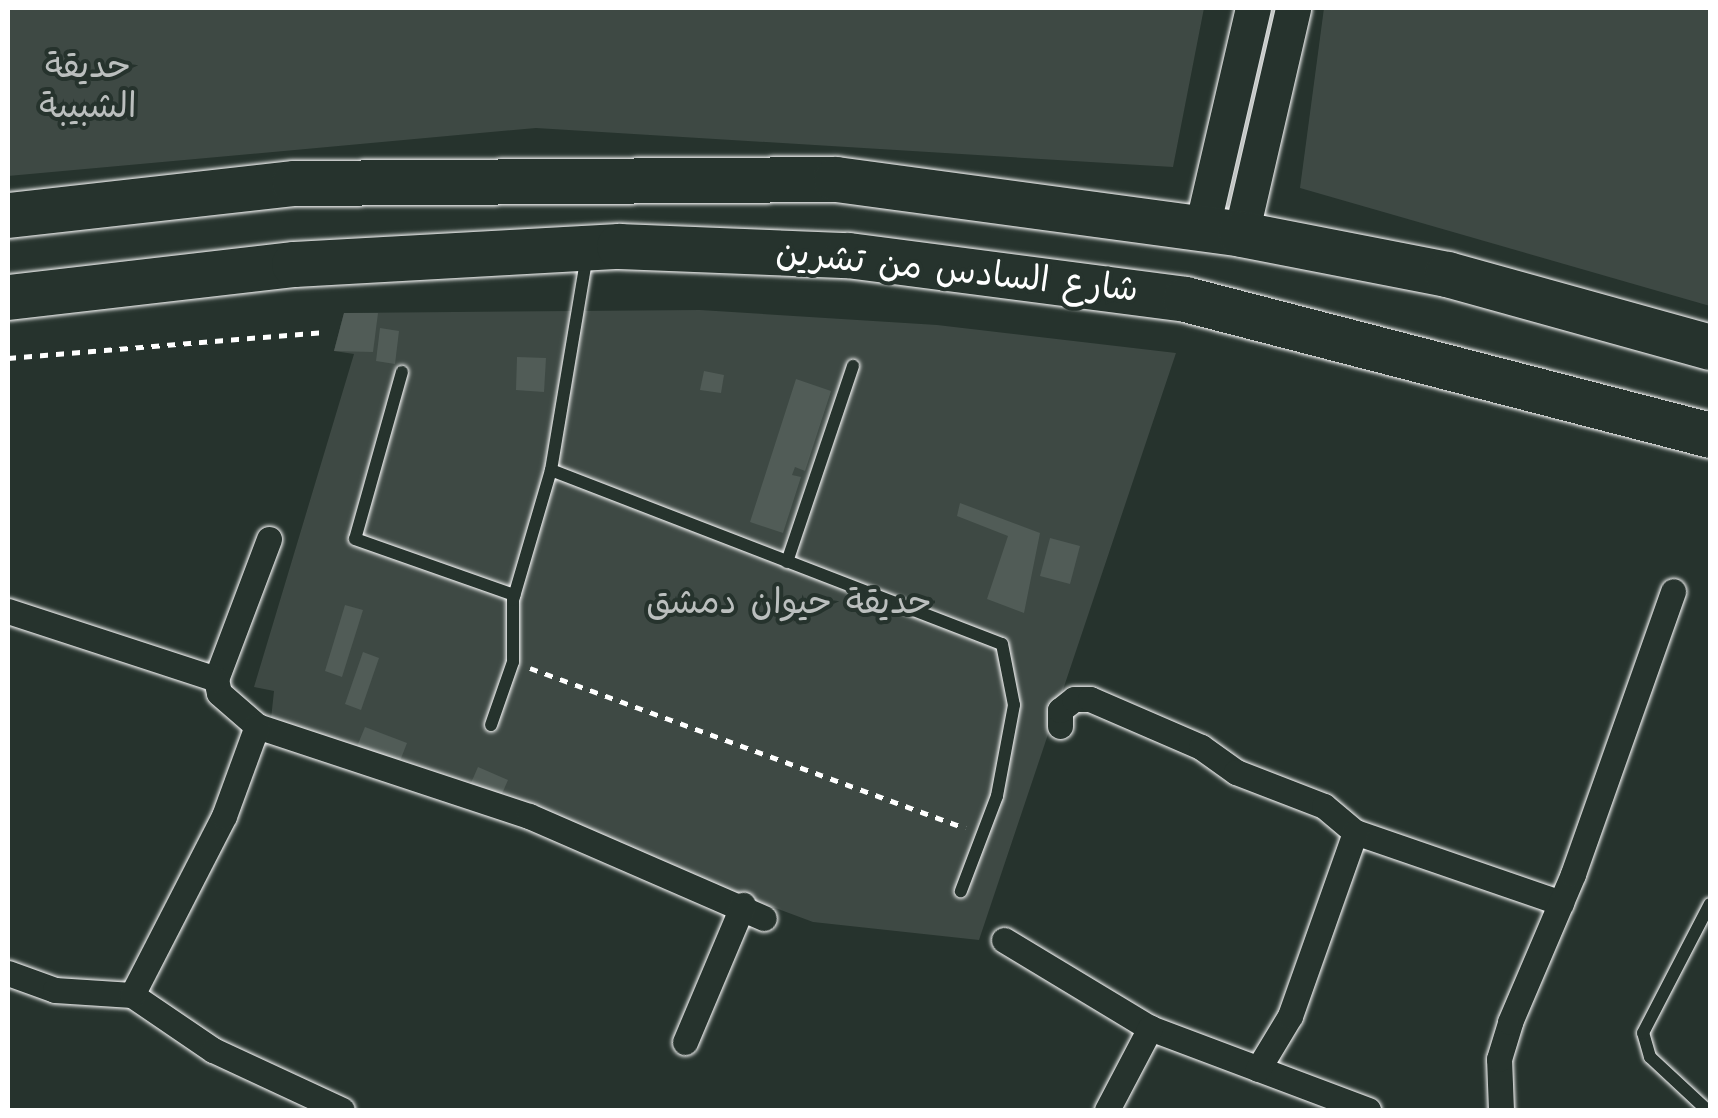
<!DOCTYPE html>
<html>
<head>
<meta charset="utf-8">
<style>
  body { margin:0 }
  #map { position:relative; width:1718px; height:1118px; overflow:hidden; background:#26332d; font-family:Kalam,"Playpen Sans Arabic",sans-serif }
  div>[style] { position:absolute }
  .green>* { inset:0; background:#3e4944 }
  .building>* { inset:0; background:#515c57 }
  .path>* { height:5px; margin-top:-2.5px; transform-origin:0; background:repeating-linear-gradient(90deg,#fff 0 8px,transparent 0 16px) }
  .roads { filter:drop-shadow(0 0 2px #fff) drop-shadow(0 0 2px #fff) }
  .lane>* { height:12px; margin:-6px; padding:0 6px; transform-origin:6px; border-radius:6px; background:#26332d }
  .street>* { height:25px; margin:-12.5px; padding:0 12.5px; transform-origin:12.5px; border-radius:12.5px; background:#26332d }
  .secondary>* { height:35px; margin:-17.5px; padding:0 17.5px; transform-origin:17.5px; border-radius:17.5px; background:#26332d }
  .highway>* { height:45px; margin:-22.5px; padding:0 22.5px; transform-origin:22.5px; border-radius:22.5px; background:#26332d }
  span { translate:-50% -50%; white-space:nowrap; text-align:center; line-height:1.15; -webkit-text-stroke:8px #26332d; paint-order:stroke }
  .park-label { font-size:35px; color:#bbbfbe }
  .street-label { font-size:35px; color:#fff }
  .frame { position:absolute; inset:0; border:10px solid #fff; pointer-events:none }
</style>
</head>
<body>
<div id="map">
  <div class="green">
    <div style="clip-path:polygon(8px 8px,1204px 8px,1173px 167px,536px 128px,8px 176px)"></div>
    <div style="clip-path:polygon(1324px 8px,1710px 8px,1710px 306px,1300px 188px)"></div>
    <div style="clip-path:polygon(700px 310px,937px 325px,1176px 353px,979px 940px,813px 922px,271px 719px,274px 691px,254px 687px,354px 354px,334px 351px,344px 313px)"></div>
  </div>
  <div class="building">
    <div style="clip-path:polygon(344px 313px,378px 313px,373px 352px,334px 351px)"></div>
    <div style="clip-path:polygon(380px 328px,399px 331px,395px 364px,376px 361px)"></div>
    <div style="clip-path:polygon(517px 357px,546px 358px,544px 392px,516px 390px)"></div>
    <div style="clip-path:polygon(704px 371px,724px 375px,721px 393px,700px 390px)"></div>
    <div style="clip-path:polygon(796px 379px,831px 391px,805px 471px,795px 467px,792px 475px,801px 477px,783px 533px,750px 522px)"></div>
    <div style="clip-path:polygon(960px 503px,1040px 533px,1024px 613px,987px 599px,1008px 536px,957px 516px)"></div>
    <div style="clip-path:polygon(1050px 538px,1080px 546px,1070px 584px,1040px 576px)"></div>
    <div style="clip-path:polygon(345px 605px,363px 610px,342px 677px,325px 671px)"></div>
    <div style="clip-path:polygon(363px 652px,379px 658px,361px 710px,345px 704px)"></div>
    <div style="clip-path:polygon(365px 727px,407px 743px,398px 766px,356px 749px)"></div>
    <div style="clip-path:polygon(478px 767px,508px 780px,497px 805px,467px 792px)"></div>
  </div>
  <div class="path">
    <div style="left:8px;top:358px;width:318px;rotate:-4.7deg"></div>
    <div style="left:530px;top:668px;width:464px;rotate:20.2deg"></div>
  </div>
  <div class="roads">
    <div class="lane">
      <div style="left:587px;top:255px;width:218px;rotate:99.5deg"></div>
      <div style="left:551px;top:470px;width:483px;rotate:21.1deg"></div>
      <div style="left:1002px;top:644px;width:62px;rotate:78.9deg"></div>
      <div style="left:1014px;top:705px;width:93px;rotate:100.6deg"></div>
      <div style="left:997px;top:796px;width:102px;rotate:110.8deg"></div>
      <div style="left:402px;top:372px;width:173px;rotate:105.7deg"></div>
      <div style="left:355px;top:539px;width:169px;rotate:19.4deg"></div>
      <div style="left:787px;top:562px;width:207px;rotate:-71.4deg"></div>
      <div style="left:491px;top:725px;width:67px;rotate:-70.8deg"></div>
      <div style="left:513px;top:662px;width:62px;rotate:-90deg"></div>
      <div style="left:513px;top:600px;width:135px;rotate:-73.7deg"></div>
      <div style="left:1707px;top:1110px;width:78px;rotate:-137.1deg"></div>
      <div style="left:1650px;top:1057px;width:25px;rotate:-106deg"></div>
      <div style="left:1643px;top:1033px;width:145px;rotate:-62.6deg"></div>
    </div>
    <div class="street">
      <div style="left:269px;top:539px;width:150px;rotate:110.7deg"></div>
      <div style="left:216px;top:679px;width:14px;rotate:78deg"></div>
      <div style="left:219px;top:693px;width:50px;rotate:41deg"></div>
      <div style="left:257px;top:726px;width:287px;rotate:18.3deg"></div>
      <div style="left:529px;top:816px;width:256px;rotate:23.5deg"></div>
      <div style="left:8px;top:611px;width:219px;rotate:18.1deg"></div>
      <div style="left:1060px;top:726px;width:16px;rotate:-90deg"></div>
      <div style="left:1060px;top:710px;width:18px;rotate:-38deg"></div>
      <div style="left:1074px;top:699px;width:16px"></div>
      <div style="left:1090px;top:699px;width:121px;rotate:23.4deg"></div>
      <div style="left:1201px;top:747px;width:43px;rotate:35.5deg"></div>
      <div style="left:1236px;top:772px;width:94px;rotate:21.1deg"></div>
      <div style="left:1324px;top:806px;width:40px;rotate:40deg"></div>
      <div style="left:1355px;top:832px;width:218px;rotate:19deg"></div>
      <div style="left:1004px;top:940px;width:170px;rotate:31.1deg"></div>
      <div style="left:1150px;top:1028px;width:233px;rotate:20.6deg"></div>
      <div style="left:8px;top:973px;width:50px;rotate:19.9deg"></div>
      <div style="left:55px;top:990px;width:77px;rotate:3.7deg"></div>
      <div style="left:132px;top:995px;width:98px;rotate:34.2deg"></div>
      <div style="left:213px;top:1050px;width:142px;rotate:24.9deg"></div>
      <div style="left:132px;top:995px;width:201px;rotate:-62.8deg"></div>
      <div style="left:224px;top:816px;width:96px;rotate:-69.9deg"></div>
      <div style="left:685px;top:1042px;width:149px;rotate:-67.1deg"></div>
      <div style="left:1258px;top:1069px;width:62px;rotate:-58.9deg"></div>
      <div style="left:1290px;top:1016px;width:195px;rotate:-70.5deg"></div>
      <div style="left:1107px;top:1110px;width:93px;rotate:-62.3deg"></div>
      <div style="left:1501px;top:1110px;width:51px;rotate:-92.2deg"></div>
      <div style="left:1499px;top:1059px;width:39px;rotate:-73deg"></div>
      <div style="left:1510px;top:1022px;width:161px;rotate:-66.9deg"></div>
      <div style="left:1573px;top:874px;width:300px;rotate:-70.5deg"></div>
    </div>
    <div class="secondary">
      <div style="left:1202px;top:227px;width:225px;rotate:-76.9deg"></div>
      <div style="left:1241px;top:234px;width:232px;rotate:-77deg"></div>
    </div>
    <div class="highway">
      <div style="left:8px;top:215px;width:288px;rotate:-6.4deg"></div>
      <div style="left:294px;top:183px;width:542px;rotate:-0.42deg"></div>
      <div style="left:836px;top:179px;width:409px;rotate:7.7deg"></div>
      <div style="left:1241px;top:234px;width:210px;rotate:11deg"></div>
      <div style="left:1447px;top:274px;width:273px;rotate:15.5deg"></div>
      <div style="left:8px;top:297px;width:288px;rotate:-6.6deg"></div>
      <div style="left:294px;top:264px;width:325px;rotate:-3.2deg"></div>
      <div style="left:619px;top:246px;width:229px;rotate:2.3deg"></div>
      <div style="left:848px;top:255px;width:340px;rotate:7.4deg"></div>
      <div style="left:1185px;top:299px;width:542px;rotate:14.52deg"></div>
    </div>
  </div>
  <div class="park-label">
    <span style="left:88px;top:88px">حديقة<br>الشبيبة</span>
    <span style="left:789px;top:604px">حديقة حيوان دمشق</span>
  </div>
  <div class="street-label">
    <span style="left:957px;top:273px;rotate:6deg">شارع السادس من تشرين</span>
  </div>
  <div class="frame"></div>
</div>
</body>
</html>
